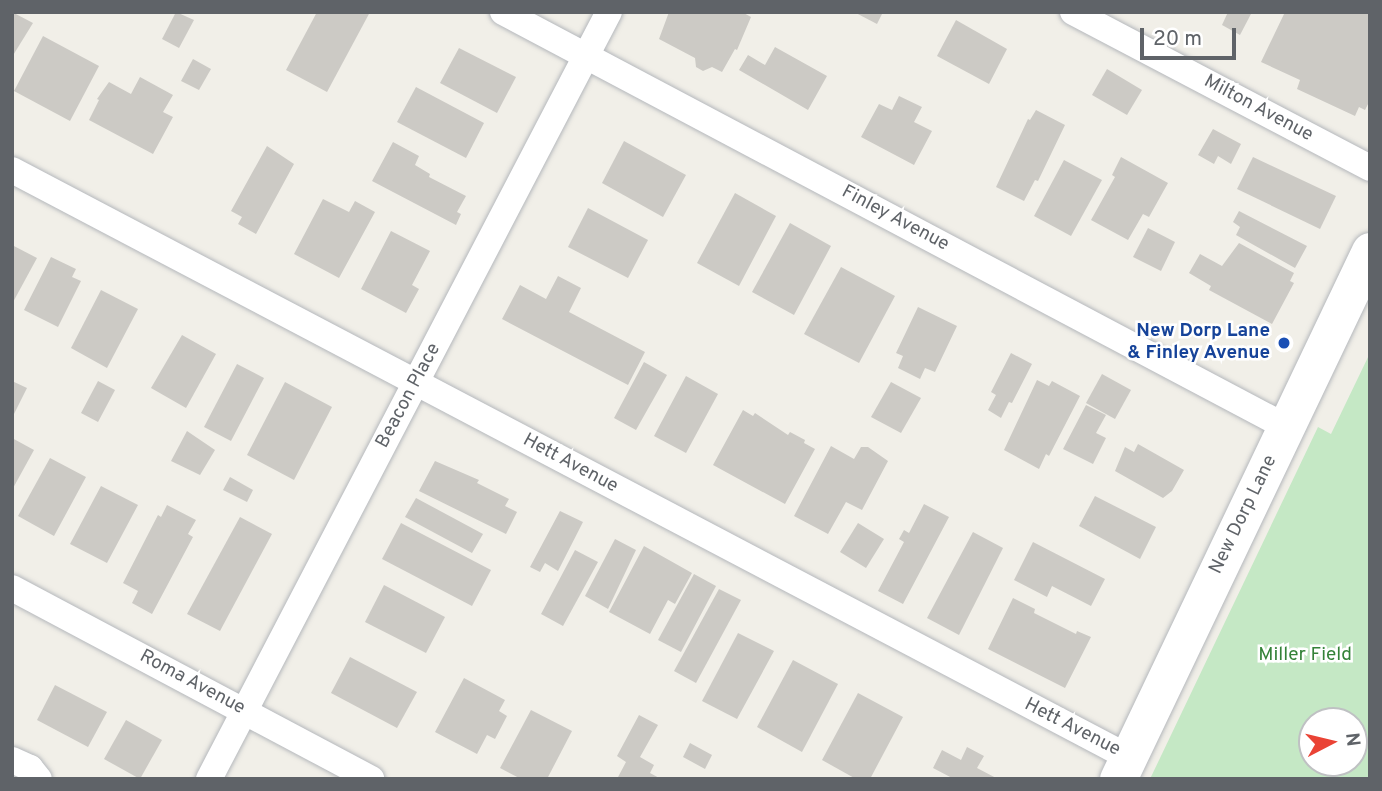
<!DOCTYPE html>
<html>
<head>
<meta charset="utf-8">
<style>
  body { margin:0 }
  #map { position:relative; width:1382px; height:791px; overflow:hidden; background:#f1efe8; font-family:Overpass,sans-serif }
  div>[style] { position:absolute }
  .green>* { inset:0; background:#c5e8c5 }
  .building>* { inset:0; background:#cccac5 }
  .roads { filter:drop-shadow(0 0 2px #b5b8bc) drop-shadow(0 0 2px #b5b8bc) }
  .street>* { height:26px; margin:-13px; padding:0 13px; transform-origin:13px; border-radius:13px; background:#fff }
  .secondary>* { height:37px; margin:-18.5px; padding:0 18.5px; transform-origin:18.5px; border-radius:18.5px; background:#fff }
  .dots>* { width:19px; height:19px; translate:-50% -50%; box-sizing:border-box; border:4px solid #fff; border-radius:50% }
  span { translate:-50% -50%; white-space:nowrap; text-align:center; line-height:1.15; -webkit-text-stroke:5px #fff; paint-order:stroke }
  .street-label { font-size:19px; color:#5f6368 }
  .transit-label { font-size:19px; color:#164399; font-weight:700 }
  .right { translate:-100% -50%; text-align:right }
  .park-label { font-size:19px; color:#348238 }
  .frame { position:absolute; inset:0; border:14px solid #5f6368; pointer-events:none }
  .north { position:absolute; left:1298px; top:707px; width:70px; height:70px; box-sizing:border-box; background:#fff; border:2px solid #bfc1c3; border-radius:50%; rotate:83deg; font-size:19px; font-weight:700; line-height:28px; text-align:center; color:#5f6368 }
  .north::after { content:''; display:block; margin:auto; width:24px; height:32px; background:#ea4335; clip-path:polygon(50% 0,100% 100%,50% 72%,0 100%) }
  .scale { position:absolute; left:1140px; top:28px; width:96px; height:32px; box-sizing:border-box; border:4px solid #5f6368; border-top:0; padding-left:9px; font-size:21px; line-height:24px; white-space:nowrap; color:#5f6368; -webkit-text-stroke:5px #fff; paint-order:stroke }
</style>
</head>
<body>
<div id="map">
  <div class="green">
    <div style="clip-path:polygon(evenodd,1370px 353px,1370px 779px,1150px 779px,1318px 427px,1331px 434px,1370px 353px,1312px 721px,1354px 721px,1354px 763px,1312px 763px,1312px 721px)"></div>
  </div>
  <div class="building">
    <div style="clip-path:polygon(12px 12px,33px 23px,12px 57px)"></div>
    <div style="clip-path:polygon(176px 12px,194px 20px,179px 48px,162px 39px)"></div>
    <div style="clip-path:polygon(317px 12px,370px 12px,327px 92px,286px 70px)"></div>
    <div style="clip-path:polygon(669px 12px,742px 12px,751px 17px,737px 50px,735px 49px,722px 72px,712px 67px,703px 71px,696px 67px,695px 58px,659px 39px)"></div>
    <div style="clip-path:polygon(854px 12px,883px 12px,877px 24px)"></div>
    <div style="clip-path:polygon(1228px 12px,1252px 12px,1240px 35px,1222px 25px)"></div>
    <div style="clip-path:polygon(1285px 12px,1370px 12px,1370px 100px,1365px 110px,1359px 107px,1355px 116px,1297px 89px,1300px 80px,1261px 62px)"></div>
    <div style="clip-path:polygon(956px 20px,1007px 49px,989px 84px,937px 56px)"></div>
    <div style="clip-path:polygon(43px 36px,99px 66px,70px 121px,14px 91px)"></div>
    <div style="clip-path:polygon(775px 47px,827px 76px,808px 110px,739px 70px,748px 55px,765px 65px)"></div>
    <div style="clip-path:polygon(459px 48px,516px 77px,497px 113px,440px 83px)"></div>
    <div style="clip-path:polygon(193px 59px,211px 69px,199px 90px,181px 81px)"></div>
    <div style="clip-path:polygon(1107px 69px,1142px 90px,1127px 115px,1092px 95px)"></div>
    <div style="clip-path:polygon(140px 77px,173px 95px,163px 112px,173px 117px,153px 154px,89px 120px,99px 100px,97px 99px,109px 82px,131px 94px)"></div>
    <div style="clip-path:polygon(416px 87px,484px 123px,466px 158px,397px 122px)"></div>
    <div style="clip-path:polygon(899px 96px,922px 107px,914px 122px,932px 131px,914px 165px,861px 137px,879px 104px,892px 110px)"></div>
    <div style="clip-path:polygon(1036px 110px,1065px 125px,1038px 181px,1035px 180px,1024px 201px,996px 187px,1028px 119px,1030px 120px)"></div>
    <div style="clip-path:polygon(1213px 129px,1241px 144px,1231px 164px,1218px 156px,1214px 164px,1198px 155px)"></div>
    <div style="clip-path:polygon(624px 141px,686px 175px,663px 217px,602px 183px)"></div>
    <div style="clip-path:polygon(393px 142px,419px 156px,415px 165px,430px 174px,429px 177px,466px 196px,457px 212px,461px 214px,456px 225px,372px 181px)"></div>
    <div style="clip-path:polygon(267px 146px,294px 164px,256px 234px,238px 224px,242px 217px,231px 211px)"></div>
    <div style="clip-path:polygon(1121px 157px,1168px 183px,1149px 217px,1143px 214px,1128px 240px,1091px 220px,1115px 177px,1112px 175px)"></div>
    <div style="clip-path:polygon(1253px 157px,1336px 196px,1320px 229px,1237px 189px)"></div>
    <div style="clip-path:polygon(1064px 160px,1102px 180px,1071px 236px,1034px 216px)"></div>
    <div style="clip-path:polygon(735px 193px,776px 216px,739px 286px,697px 263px)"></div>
    <div style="clip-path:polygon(323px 199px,349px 212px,355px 201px,375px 212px,339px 278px,294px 254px)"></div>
    <div style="clip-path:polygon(588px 208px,648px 240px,628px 278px,568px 247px)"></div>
    <div style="clip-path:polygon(1239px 211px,1307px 246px,1295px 268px,1236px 235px,1240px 227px,1233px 222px)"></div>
    <div style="clip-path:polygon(790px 223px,831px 246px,794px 315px,752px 292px)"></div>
    <div style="clip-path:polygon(1148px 228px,1175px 242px,1161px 271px,1133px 257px)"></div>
    <div style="clip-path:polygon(391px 231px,430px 251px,412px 285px,419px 289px,406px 313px,361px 289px)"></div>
    <div style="clip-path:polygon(1239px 243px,1294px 273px,1290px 281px,1294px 283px,1272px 324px,1209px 290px,1211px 286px,1189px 273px,1200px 254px,1222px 266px)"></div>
    <div style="clip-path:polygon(12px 245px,37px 258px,12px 304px)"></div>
    <div style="clip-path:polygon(51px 257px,76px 269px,72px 277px,81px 281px,58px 327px,24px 310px)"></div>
    <div style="clip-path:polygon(841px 267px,895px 296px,859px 363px,804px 334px)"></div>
    <div style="clip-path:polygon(558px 276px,581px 288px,569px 312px,645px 352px,628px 385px,502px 319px,520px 285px,546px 299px)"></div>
    <div style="clip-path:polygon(101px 290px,138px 309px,107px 368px,71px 348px)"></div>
    <div style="clip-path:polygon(918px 307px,957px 326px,935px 372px,925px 368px,920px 379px,898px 368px,903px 356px,896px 353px)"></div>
    <div style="clip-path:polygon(182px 335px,216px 354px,186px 408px,151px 388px)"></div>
    <div style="clip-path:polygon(1011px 353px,1032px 364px,1012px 403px,1009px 402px,1001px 418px,988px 410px,996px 395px,991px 392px)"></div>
    <div style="clip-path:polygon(644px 362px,667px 375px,636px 430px,614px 418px)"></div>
    <div style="clip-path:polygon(237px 364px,264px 378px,231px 441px,204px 427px)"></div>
    <div style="clip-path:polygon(1102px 374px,1131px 390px,1115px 419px,1086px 403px)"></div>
    <div style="clip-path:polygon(686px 376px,718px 394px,686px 453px,654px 436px)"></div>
    <div style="clip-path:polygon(1037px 380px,1049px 386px,1052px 381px,1080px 396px,1049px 456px,1046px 454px,1039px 469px,1004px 450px)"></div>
    <div style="clip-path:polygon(12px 381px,27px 388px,12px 418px)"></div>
    <div style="clip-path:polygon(98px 381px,115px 390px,98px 422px,81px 413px)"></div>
    <div style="clip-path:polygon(285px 382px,332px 407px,294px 480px,247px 455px)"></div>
    <div style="clip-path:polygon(891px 382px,921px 398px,901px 433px,871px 417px)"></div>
    <div style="clip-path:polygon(1086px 405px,1106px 415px,1096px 433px,1106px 438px,1093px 464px,1063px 449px)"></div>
    <div style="clip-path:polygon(743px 410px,753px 416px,755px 413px,788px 435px,790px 432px,805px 440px,804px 443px,815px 449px,785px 504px,713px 465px)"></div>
    <div style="clip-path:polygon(187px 431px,215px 450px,200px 475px,171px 461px)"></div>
    <div style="clip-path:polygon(12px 438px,34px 450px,12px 490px)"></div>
    <div style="clip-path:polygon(1138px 444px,1184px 470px,1172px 491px,1163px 498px,1115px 471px,1125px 447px,1134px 452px)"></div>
    <div style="clip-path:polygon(831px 446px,854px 459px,861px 447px,868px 447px,888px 461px,862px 510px,846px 502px,828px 534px,794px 516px)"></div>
    <div style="clip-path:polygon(50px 458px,86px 477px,54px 536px,18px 516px)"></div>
    <div style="clip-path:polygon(435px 461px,479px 480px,477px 483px,509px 499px,505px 506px,517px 512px,506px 534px,419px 491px)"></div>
    <div style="clip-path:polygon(230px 477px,253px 490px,247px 502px,223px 490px)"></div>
    <div style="clip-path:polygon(101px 486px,138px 505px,107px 563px,70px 544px)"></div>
    <div style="clip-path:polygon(1095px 496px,1156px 527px,1140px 559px,1079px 526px)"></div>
    <div style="clip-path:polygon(416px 498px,483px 534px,472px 553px,405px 517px)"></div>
    <div style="clip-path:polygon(924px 504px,949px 517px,903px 604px,878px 591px,904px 542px,899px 539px,904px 530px,909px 533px)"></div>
    <div style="clip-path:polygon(167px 505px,196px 520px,188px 534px,193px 537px,152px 614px,132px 603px,138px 591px,123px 583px,158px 515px,161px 517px)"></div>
    <div style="clip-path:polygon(560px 511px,583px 522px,558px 571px,545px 563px,540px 572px,530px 567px)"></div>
    <div style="clip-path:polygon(240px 517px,272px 534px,220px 631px,187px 614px)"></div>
    <div style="clip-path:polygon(401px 523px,491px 570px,472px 606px,382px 559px)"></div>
    <div style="clip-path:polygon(858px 523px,884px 539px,866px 568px,840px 552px)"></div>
    <div style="clip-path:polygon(973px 532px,1003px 548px,959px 635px,927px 618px)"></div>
    <div style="clip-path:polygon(615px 539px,636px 550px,608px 609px,585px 596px)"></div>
    <div style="clip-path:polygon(1033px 542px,1105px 579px,1091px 606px,1052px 586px,1047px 597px,1014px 580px)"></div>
    <div style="clip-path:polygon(644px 546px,692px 573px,675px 604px,668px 600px,650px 634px,609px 612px)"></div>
    <div style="clip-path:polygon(575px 550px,598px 562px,563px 626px,541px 614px)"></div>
    <div style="clip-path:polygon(694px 574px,716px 586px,681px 652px,658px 640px)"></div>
    <div style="clip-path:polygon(384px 585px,445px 617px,426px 653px,365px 622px)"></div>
    <div style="clip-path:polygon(719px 589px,741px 600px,696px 683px,674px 671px)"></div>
    <div style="clip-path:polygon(1013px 598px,1035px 609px,1034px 613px,1076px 634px,1077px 631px,1091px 637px,1065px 688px,988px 649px)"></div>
    <div style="clip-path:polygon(738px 633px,774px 651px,737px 719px,702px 701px)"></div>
    <div style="clip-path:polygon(350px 657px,417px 692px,397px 728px,331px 693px)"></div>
    <div style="clip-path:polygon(793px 660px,838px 684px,802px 752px,757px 727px)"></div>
    <div style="clip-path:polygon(464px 678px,505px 700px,499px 711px,507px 716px,495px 739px,487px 735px,477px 754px,435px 732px)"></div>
    <div style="clip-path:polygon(55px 685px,107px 712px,88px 747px,37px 720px)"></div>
    <div style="clip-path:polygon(858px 693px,903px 717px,870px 779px,856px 779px,822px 760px)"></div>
    <div style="clip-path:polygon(531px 710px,572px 731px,547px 779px,521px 779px,500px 768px)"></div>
    <div style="clip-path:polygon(639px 715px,658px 725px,640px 757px,654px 765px,650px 773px,661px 779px,617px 779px,626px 762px,617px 756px)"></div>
    <div style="clip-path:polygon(126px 720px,162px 740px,140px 779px,104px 759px)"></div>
    <div style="clip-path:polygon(690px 743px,712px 755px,705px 769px,683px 757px)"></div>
    <div style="clip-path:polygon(967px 747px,984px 756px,977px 768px,998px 779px,954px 779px,933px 768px,942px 750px,961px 760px)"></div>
  </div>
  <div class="roads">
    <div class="street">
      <div style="left:503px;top:12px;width:886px;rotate:27.92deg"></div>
      <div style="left:1073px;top:12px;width:335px;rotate:27.7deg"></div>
      <div style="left:12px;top:170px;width:1261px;rotate:27.74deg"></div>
      <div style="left:12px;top:588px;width:407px;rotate:28deg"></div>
      <div style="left:12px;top:760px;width:20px;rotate:24deg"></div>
      <div style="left:30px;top:768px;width:14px;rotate:51deg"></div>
      <div style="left:209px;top:779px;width:865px;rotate:-62.46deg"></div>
    </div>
    <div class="secondary">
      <div style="left:1118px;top:779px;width:585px;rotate:-64.49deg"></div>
    </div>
  </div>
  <div class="dots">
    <div style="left:1284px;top:343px;background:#1a4fb4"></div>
  </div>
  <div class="street-label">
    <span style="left:1258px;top:109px;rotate:28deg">Milton Avenue</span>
    <span style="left:895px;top:219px;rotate:28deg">Finley Avenue</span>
    <span style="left:409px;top:396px;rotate:-62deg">Beacon Place</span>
    <span style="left:570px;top:464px;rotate:28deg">Hett Avenue</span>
    <span style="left:1244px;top:515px;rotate:-64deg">New Dorp Lane</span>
    <span style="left:192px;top:683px;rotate:28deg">Roma Avenue</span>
    <span style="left:1072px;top:728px;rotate:27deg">Hett Avenue</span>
  </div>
  <div class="transit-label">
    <span class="right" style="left:1270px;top:343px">New Dorp Lane<br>&amp; Finley Avenue</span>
  </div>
  <div class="park-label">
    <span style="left:1305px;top:656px">Miller Field</span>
  </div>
  <div class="frame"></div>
  <div class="north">N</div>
  <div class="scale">20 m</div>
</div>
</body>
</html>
